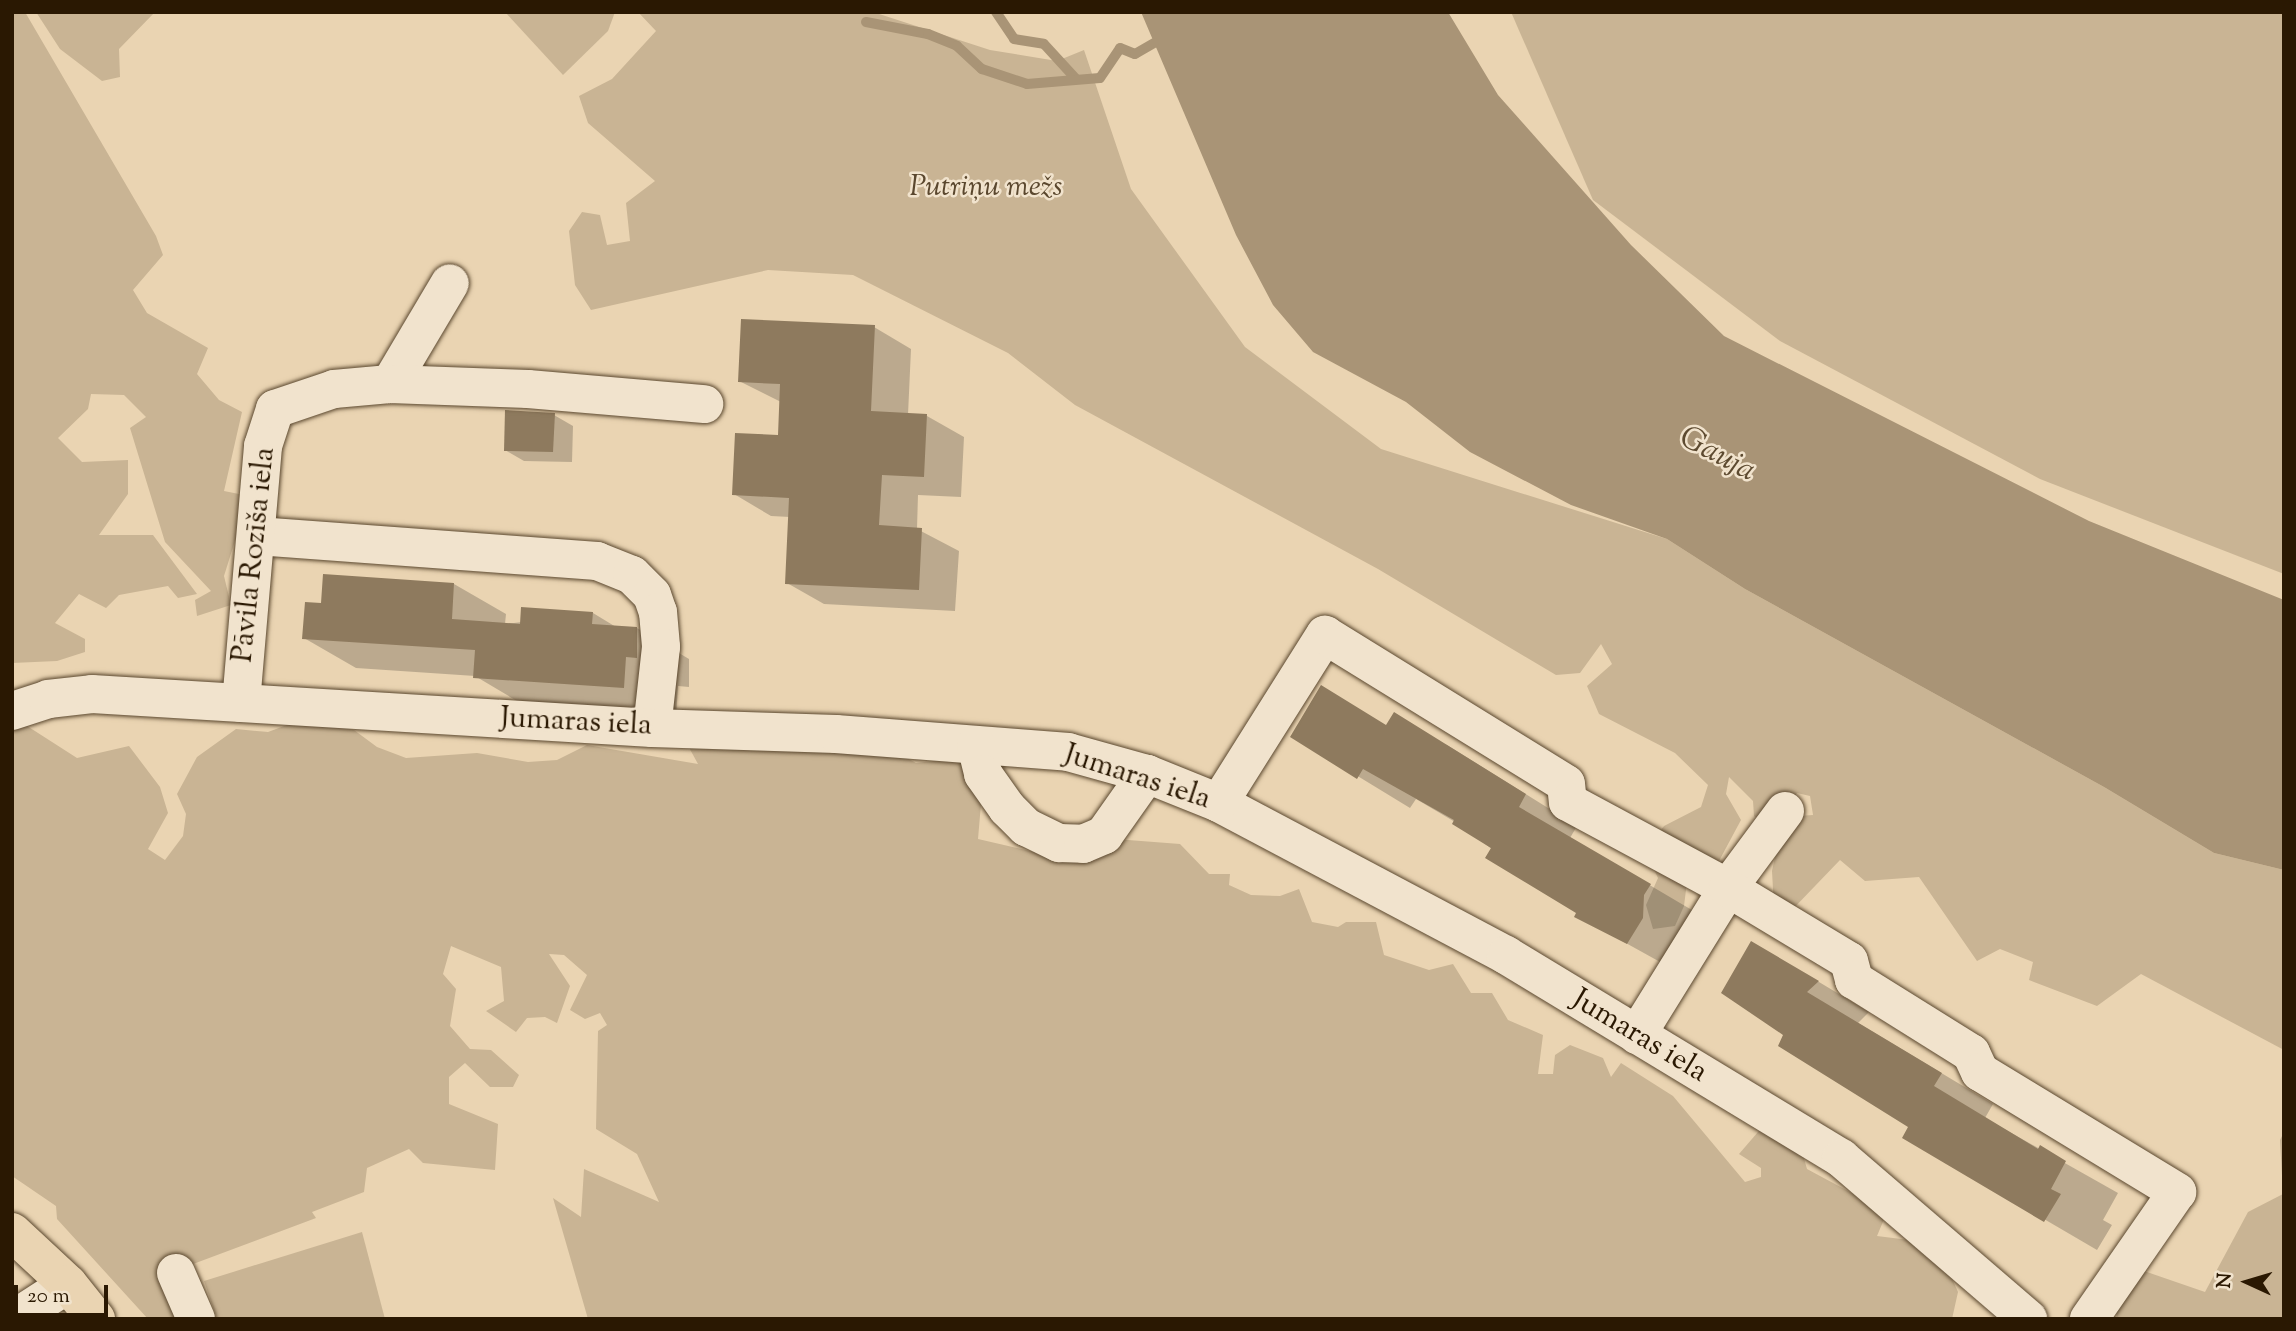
<!DOCTYPE html>
<html>
<head>
<meta charset="utf-8">
<style>
  body { margin:0 }
  #map { position:relative; width:2296px; height:1331px; overflow:hidden; background:#ead4b2; font-family:"Sorts Mill Goudy",serif }
  div>[style] { position:absolute }
  .green>* { inset:0; background:#c9b494 }
  .water>* { inset:0; background:#a99476 }
  .shadow>* { inset:0; background:#0003 }
  .stream>* { height:10px; margin:-5px; padding:0 5px; transform-origin:5px; border-radius:5px; background:#a99476 }
  .building>* { inset:0; background:#8e7a5e }
  .roads { filter:drop-shadow(0 0 2px #5a472e) drop-shadow(0 0 2px #5a472e) }
  .minor>* { height:38px; margin:-19px; padding:0 19px; transform-origin:19px; border-radius:19px; background:#f1e3cd }
  .major>* { height:38px; margin:-19px; padding:0 19px; transform-origin:19px; border-radius:19px; background:#ead4b2 }
  span { translate:-50% -50%; white-space:nowrap; text-align:center; line-height:1.15; -webkit-text-stroke:5px #f1e3cd; paint-order:stroke }
  .park-label { font-size:30px; color:#5a472e; font-style:italic }
  .street-label { font-size:30px; color:#2a1802 }
  .water-label { font-size:32px; color:#5d4a30; font-style:italic }
  .frame { position:absolute; inset:0; border:14px solid #2a1802; pointer-events:none }
  .north { position:absolute; left:2212px; top:1247px; width:70px; height:70px; -webkit-text-stroke:5px #f1e3cd; paint-order:stroke; rotate:274deg; font-size:19px; font-weight:700; line-height:28px; text-align:center; color:#2a1802 }
  .north::after { content:''; display:block; margin:auto; width:24px; height:32px; background:#2a1802; clip-path:polygon(50% 0,100% 100%,50% 72%,0 100%) }
  .scale { position:absolute; left:14px; top:1285px; width:94px; height:32px; box-sizing:border-box; border:4px solid #2a1802; border-top:0; padding-left:9px; font-size:21px; line-height:24px; white-space:nowrap; color:#2a1802; -webkit-text-stroke:5px #f1e3cd; paint-order:stroke }
</style>
</head>
<body>
<div id="map">
  <div class="green">
    <div style="clip-path:polygon(12px 12px,25px 12px,156px 236px,163px 255px,133px 290px,147px 313px,208px 348px,197px 374px,219px 400px,242px 412px,224px 491px,249px 496px,224px 576px,231px 605px,197px 616px,195px 600px,211px 591px,165px 542px,130px 428px,146px 417px,124px 395px,91px 394px,88px 409px,58px 438px,82px 462px,128px 460px,128px 494px,99px 535px,153px 535px,197px 594px,178px 598px,168px 586px,119px 595px,106px 608px,79px 594px,55px 623px,85px 639px,85px 652px,57px 661px,12px 663px)"></div>
    <div style="clip-path:polygon(36px 12px,155px 12px,119px 49px,120px 77px,102px 81px,60px 49px)"></div>
    <div style="clip-path:polygon(505px 12px,615px 12px,608px 31px,563px 75px)"></div>
    <div style="clip-path:polygon(638px 12px,873px 12px,990px 50px,1057px 61px,1084px 50px,1131px 189px,1245px 347px,1381px 449px,1667px 539px,1745px 589px,2104px 787px,2214px 853px,2284px 870px,2284px 1050px,2141px 974px,2097px 1006px,2029px 980px,2033px 962px,2000px 949px,1977px 961px,1919px 877px,1865px 881px,1840px 860px,1790px 912px,1774px 908px,1772px 871px,1784px 817px,1813px 815px,1810px 796px,1797px 793px,1789px 807px,1764px 824px,1754px 816px,1753px 801px,1729px 777px,1726px 794px,1741px 820px,1712px 874px,1687px 882px,1684px 906px,1675px 926px,1653px 929px,1646px 905px,1658px 878px,1645px 851px,1664px 826px,1701px 807px,1708px 785px,1675px 753px,1599px 714px,1587px 686px,1612px 664px,1601px 644px,1580px 673px,1556px 675px,1378px 569px,1075px 405px,1008px 353px,853px 275px,768px 270px,591px 310px,575px 285px,569px 231px,582px 212px,600px 215px,607px 245px,630px 241px,626px 203px,655px 181px,588px 123px,579px 96px,612px 79px,656px 31px)"></div>
    <div style="clip-path:polygon(1511px 12px,2284px 12px,2284px 574px,2040px 479px,1780px 341px,1593px 200px)"></div>
    <div style="clip-path:polygon(303px 719px,354px 730px,377px 747px,406px 758px,477px 753px,528px 762px,557px 760px,587px 745px,698px 764px,686px 742px,894px 751px,916px 763px,968px 757px,981px 804px,978px 839px,1043px 854px,1115px 839px,1180px 844px,1209px 874px,1230px 874px,1229px 885px,1251px 895px,1280px 896px,1299px 889px,1312px 922px,1338px 927px,1346px 922px,1376px 922px,1384px 955px,1429px 970px,1453px 964px,1471px 993px,1492px 993px,1508px 1020px,1543px 1035px,1538px 1074px,1553px 1074px,1555px 1055px,1570px 1045px,1603px 1058px,1611px 1077px,1621px 1063px,1673px 1096px,1745px 1182px,1761px 1177px,1761px 1168px,1739px 1154px,1764px 1125px,1801px 1148px,1807px 1169px,1887px 1212px,1877px 1236px,1917px 1241px,1949px 1272px,1958px 1292px,1952px 1319px,588px 1319px,553px 1198px,581px 1217px,584px 1169px,659px 1202px,637px 1154px,596px 1129px,598px 1031px,607px 1025px,600px 1013px,585px 1019px,570px 1010px,587px 975px,564px 955px,549px 954px,570px 986px,557px 1023px,545px 1017px,527px 1018px,516px 1032px,486px 1011px,504px 1001px,501px 967px,451px 946px,443px 974px,456px 989px,450px 1026px,470px 1049px,491px 1050px,519px 1075px,513px 1087px,490px 1087px,465px 1063px,449px 1077px,449px 1104px,498px 1124px,495px 1170px,423px 1163px,409px 1149px,367px 1168px,364px 1192px,312px 1212px,316px 1218px,169px 1273px,181px 1319px,148px 1319px,57px 1219px,56px 1206px,12px 1176px,12px 729px,24px 724px,77px 758px,129px 746px,160px 787px,168px 813px,148px 849px,165px 860px,183px 836px,186px 814px,177px 794px,197px 757px,236px 729px,268px 732px)"></div>
    <div style="clip-path:polygon(2284px 1132px,2284px 1319px,2117px 1319px,2115px 1303px,2144px 1271px,2205px 1292px,2248px 1212px,2283px 1194px,2280px 1140px)"></div>
    <div style="clip-path:polygon(362px 1232px,385px 1319px,217px 1319px,204px 1281px)"></div>
  </div>
  <div class="water">
    <div style="clip-path:polygon(1141px 12px,1448px 12px,1498px 95px,1631px 245px,1724px 336px,2089px 521px,2284px 600px,2284px 870px,2214px 853px,2104px 787px,1745px 589px,1667px 539px,1571px 505px,1470px 452px,1406px 402px,1313px 352px,1273px 305px,1236px 235px)"></div>
  </div>
  <div class="shadow">
    <div style="clip-path:polygon(874px 327px,911px 349px,908px 415px,927px 416px,964px 437px,961px 497px,918px 495px,917px 529px,959px 551px,955px 611px,824px 604px,787px 583px,790px 517px,771px 516px,734px 494px,779px 437px,781px 402px,739px 381px)"></div>
    <div style="clip-path:polygon(554px 415px,573px 426px,572px 462px,524px 461px,505px 450px)"></div>
    <div style="clip-path:polygon(454px 584px,506px 614px,505px 624px,593px 613px,616px 627px,637px 628px,689px 659px,689px 687px,678px 686px,676px 717px,527px 707px,475px 676px,356px 668px,304px 638px,323px 605px)"></div>
    <div style="clip-path:polygon(1388px 726px,1447px 745px,1577px 826px,1570px 838px,1702px 916px,1680px 973px,1577px 916px,1579px 913px,1455px 822px,1416px 799px,1410px 808px,1292px 736px)"></div>
    <div style="clip-path:polygon(1804px 973px,1869px 1012px,1858px 1023px,1993px 1104px,1985px 1118px,2118px 1193px,2103px 1220px,2112px 1225px,2097px 1250px,1904px 1137px,1910px 1127px,1780px 1045px)"></div>
  </div>
  <div class="stream">
    <div style="left:996px;top:12px;width:32px;rotate:56deg"></div>
    <div style="left:1014px;top:39px;width:30px;rotate:9deg"></div>
    <div style="left:1044px;top:44px;width:47px;rotate:47.6deg"></div>
    <div style="left:866px;top:22px;width:63px;rotate:11deg"></div>
    <div style="left:928px;top:34px;width:31px;rotate:22deg"></div>
    <div style="left:957px;top:46px;width:34px;rotate:43deg"></div>
    <div style="left:982px;top:69px;width:47px;rotate:18.4deg"></div>
    <div style="left:1027px;top:84px;width:73px;rotate:-4.7deg"></div>
    <div style="left:1100px;top:78px;width:36px;rotate:-56deg"></div>
    <div style="left:1120px;top:48px;width:16px;rotate:22deg"></div>
    <div style="left:1135px;top:54px;width:22px;rotate:-30deg"></div>
  </div>
  <div class="building">
    <div style="clip-path:polygon(741px 319px,875px 325px,871px 411px,927px 414px,924px 477px,882px 475px,879px 525px,922px 528px,919px 590px,785px 584px,789px 498px,732px 495px,735px 433px,778px 435px,780px 384px,738px 382px)"></div>
    <div style="clip-path:polygon(505px 410px,555px 413px,553px 452px,504px 451px)"></div>
    <div style="clip-path:polygon(323px 574px,454px 583px,452px 619px,520px 624px,521px 607px,593px 612px,592px 624px,637px 627px,637px 658px,626px 657px,624px 688px,473px 678px,475px 650px,302px 639px,305px 602px,321px 603px)"></div>
    <div style="clip-path:polygon(1321px 685px,1386px 725px,1394px 712px,1526px 794px,1519px 807px,1651px 884px,1644px 895px,1643px 918px,1627px 944px,1574px 917px,1576px 913px,1485px 858px,1491px 848px,1452px 824px,1454px 820px,1363px 769px,1357px 779px,1290px 737px)"></div>
    <div style="clip-path:polygon(1751px 941px,1819px 981px,1807px 992px,1942px 1073px,1934px 1086px,2038px 1149px,2040px 1145px,2066px 1161px,2051px 1189px,2061px 1194px,2044px 1222px,1902px 1138px,1908px 1127px,1778px 1046px,1783px 1035px,1721px 993px)"></div>
  </div>
  <div class="roads">
    <div class="minor">
      <div style="left:390px;top:384px;width:117px;rotate:-59.3deg"></div>
      <div style="left:257px;top:536px;width:341px;rotate:4.2deg"></div>
      <div style="left:597px;top:561px;width:38px;rotate:22deg"></div>
      <div style="left:632px;top:575px;width:28px;rotate:45deg"></div>
      <div style="left:652px;top:595px;width:18px;rotate:71deg"></div>
      <div style="left:658px;top:612px;width:35px;rotate:85deg"></div>
      <div style="left:661px;top:647px;width:81px;rotate:96.3deg"></div>
      <div style="left:241px;top:703px;width:258px;rotate:-85.1deg"></div>
      <div style="left:263px;top:446px;width:39px;rotate:-72deg"></div>
      <div style="left:275px;top:409px;width:62px;rotate:-18.7deg"></div>
      <div style="left:334px;top:389px;width:56px;rotate:-5.1deg"></div>
      <div style="left:390px;top:384px;width:138px;rotate:2.1deg"></div>
      <div style="left:528px;top:389px;width:177px;rotate:4.9deg"></div>
      <div style="left:12px;top:711px;width:38px;rotate:-18deg"></div>
      <div style="left:48px;top:699px;width:44px;rotate:-6.5deg"></div>
      <div style="left:92px;top:694px;width:561px;rotate:3.47deg"></div>
      <div style="left:652px;top:728px;width:184px;rotate:1.9deg"></div>
      <div style="left:836px;top:734px;width:233px;rotate:4.4deg"></div>
      <div style="left:1068px;top:752px;width:82px;rotate:15.6deg"></div>
      <div style="left:1147px;top:774px;width:78px;rotate:21.9deg"></div>
      <div style="left:1219px;top:803px;width:325px;rotate:27.9deg"></div>
      <div style="left:1506px;top:955px;width:392px;rotate:31.2deg"></div>
      <div style="left:1841px;top:1158px;width:247px;rotate:40.7deg"></div>
      <div style="left:976px;top:745px;width:30px;rotate:76deg"></div>
      <div style="left:983px;top:774px;width:42px;rotate:54.8deg"></div>
      <div style="left:1007px;top:808px;width:27px;rotate:45deg"></div>
      <div style="left:1026px;top:827px;width:37px;rotate:26deg"></div>
      <div style="left:1059px;top:843px;width:24px;rotate:2deg"></div>
      <div style="left:1083px;top:844px;width:23px;rotate:-23deg"></div>
      <div style="left:1104px;top:835px;width:75px;rotate:-54.8deg"></div>
      <div style="left:1219px;top:803px;width:199px;rotate:-57.8deg"></div>
      <div style="left:1325px;top:635px;width:283px;rotate:31.7deg"></div>
      <div style="left:1566px;top:784px;width:18px;rotate:84deg"></div>
      <div style="left:1568px;top:802px;width:182px;rotate:28.3deg"></div>
      <div style="left:1728px;top:888px;width:173px;rotate:121.8deg"></div>
      <div style="left:1785px;top:811px;width:96px;rotate:126.5deg"></div>
      <div style="left:1728px;top:888px;width:141px;rotate:31.1deg"></div>
      <div style="left:1849px;top:961px;width:20px;rotate:75deg"></div>
      <div style="left:1854px;top:980px;width:138px;rotate:32deg"></div>
      <div style="left:1971px;top:1053px;width:21px;rotate:65deg"></div>
      <div style="left:1980px;top:1072px;width:231px;rotate:31.3deg"></div>
      <div style="left:2177px;top:1192px;width:155px;rotate:124.7deg"></div>
      <div style="left:176px;top:1273px;width:50px;rotate:66.5deg"></div>
      <div style="left:14px;top:1319px;width:64px;rotate:-32.9deg"></div>
    </div>
    <div class="major">
      <div style="left:12px;top:1232px;width:76px;rotate:42.9deg"></div>
      <div style="left:68px;top:1284px;width:45px;rotate:51.3deg"></div>
    </div>
  </div>
  <div class="park-label">
    <span style="left:986px;top:188px">Putriņu mežs</span>
  </div>
  <div class="street-label">
    <span style="left:255px;top:555px;rotate:-84deg">Pāvila Rozīša iela</span>
    <span style="left:576px;top:723px;rotate:3deg">Jumaras iela</span>
    <span style="left:1137px;top:778px;rotate:18deg">Jumaras iela</span>
    <span style="left:1639px;top:1037px;rotate:31deg">Jumaras iela</span>
  </div>
  <div class="water-label">
    <span style="left:1717px;top:455px;rotate:28deg">Gauja</span>
  </div>
  <div class="frame"></div>
  <div class="north">N</div>
  <div class="scale">20 m</div>
</div>
</body>
</html>
